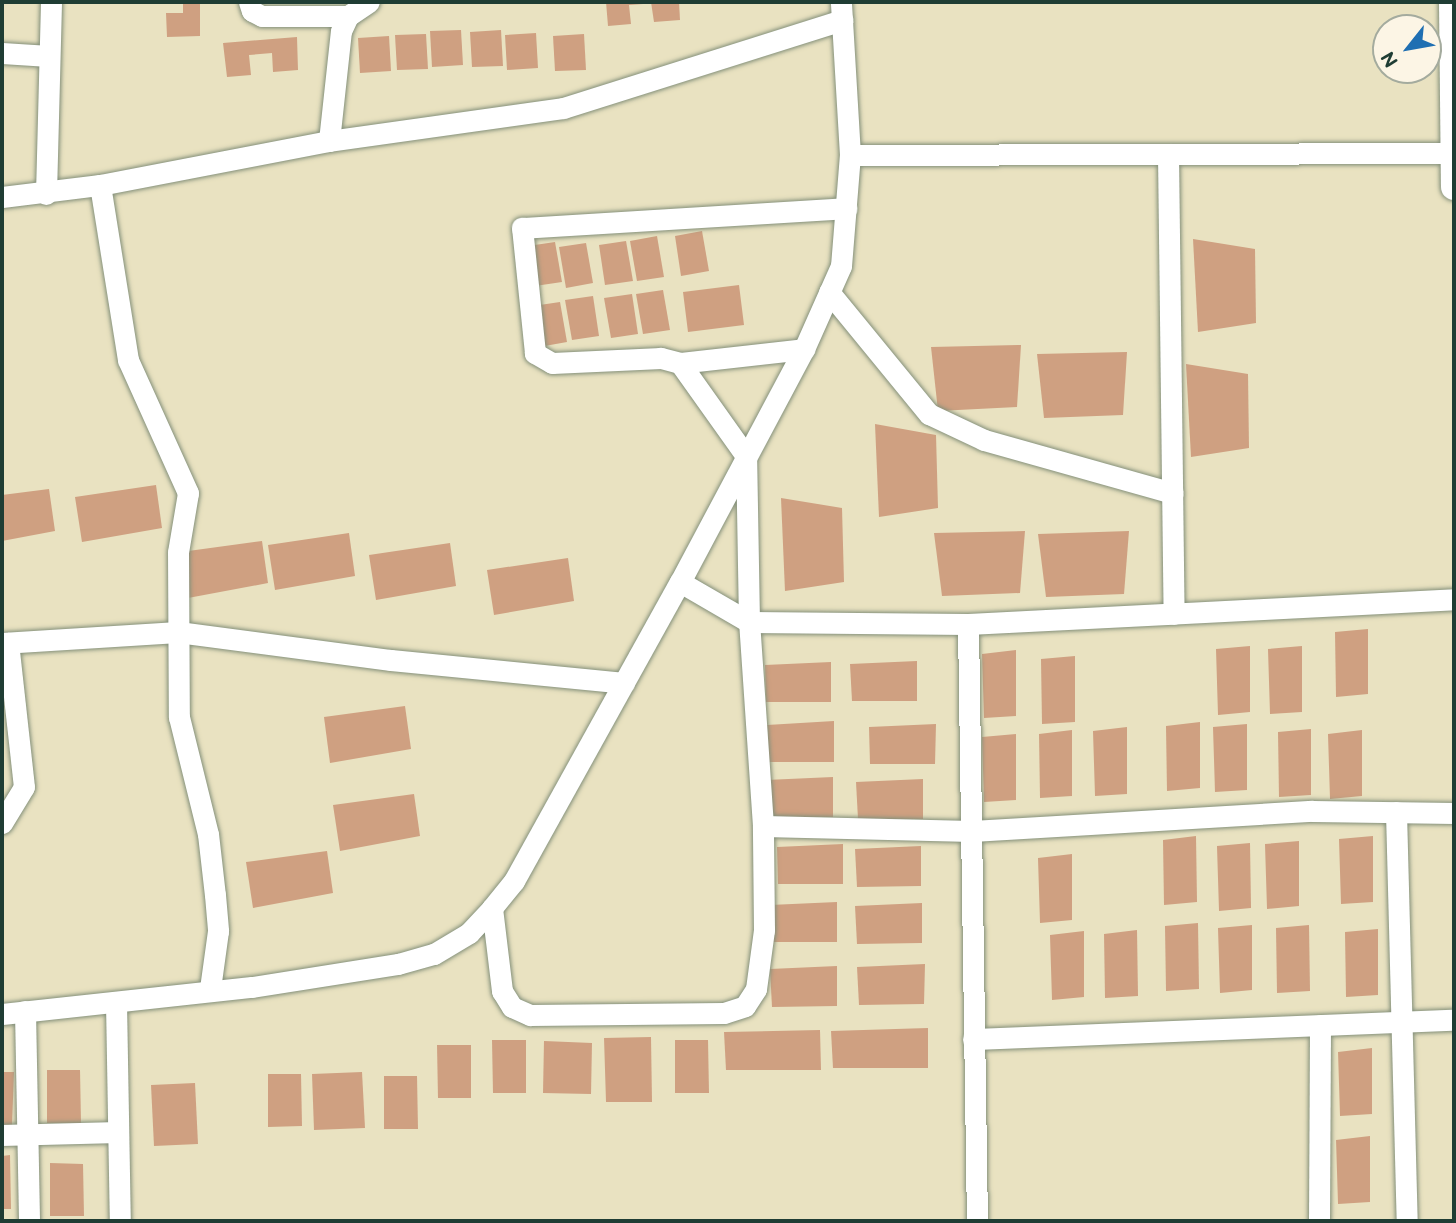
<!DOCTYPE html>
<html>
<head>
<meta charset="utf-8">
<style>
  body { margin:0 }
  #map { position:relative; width:1456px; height:1223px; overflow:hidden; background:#e9e2c1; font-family:"Balsamiq Sans",sans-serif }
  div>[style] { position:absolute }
  .building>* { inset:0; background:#cfa081 }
  .roads { filter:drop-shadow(0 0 2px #84907a) drop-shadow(0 0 2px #84907a) }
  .minor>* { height:21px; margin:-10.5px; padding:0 10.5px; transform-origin:10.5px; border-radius:10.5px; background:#fff }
  .tertiary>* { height:26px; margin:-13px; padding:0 13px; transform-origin:13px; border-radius:13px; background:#fff }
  span { translate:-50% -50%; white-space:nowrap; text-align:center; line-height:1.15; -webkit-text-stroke:7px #fcf5e5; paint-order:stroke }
  .frame { position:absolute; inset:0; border:4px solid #1f3d34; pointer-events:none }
  .north { position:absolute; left:1372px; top:14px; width:70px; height:70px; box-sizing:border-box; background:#fcf5e5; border:2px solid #a4ab9e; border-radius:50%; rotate:239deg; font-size:19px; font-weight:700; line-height:28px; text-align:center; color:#1f3d34 }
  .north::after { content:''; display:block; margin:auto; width:24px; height:32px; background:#1f6fb2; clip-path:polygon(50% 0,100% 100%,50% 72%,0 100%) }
</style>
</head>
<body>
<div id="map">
  <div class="building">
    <div style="clip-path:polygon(183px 2px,200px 2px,200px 36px,167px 37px,166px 13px,183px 13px)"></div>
    <div style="clip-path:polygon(606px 2px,643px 2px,643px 4px,629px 5px,631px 24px,608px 26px)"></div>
    <div style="clip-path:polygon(651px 2px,679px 2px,680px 20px,654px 22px)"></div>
    <div style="clip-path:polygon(461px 30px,463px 65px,432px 67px,430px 31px)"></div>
    <div style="clip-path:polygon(501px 30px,503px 66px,472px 67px,470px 32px)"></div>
    <div style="clip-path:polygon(536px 33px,538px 68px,507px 70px,505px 35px)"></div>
    <div style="clip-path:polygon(426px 34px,428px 69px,397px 70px,395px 35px)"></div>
    <div style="clip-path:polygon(584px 34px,586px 70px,555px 71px,553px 36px)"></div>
    <div style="clip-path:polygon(389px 36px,391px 71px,360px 73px,358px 38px)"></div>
    <div style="clip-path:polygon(297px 37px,298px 70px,273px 72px,272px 53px,249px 55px,251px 75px,227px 77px,223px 43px)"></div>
    <div style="clip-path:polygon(702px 231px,709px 271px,681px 276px,675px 236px)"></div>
    <div style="clip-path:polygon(657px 236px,664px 277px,637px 281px,630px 241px)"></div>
    <div style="clip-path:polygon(1193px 239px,1255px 249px,1256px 323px,1198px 332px)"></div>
    <div style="clip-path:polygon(626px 241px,633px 281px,605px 285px,599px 245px)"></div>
    <div style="clip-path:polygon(555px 242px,562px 282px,535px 286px,528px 246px)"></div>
    <div style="clip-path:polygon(586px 243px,593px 283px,566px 288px,559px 247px)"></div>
    <div style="clip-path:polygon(739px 285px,744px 325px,688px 332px,683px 292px)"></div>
    <div style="clip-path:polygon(663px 290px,670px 330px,643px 334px,636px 294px)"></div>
    <div style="clip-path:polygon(632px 294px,638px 334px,611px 338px,604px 298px)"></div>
    <div style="clip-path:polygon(593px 296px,599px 336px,572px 340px,565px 300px)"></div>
    <div style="clip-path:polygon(560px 302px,567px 342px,539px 347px,533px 306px)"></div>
    <div style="clip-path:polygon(1021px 345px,1017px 407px,938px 411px,931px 347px)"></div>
    <div style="clip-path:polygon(1127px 352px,1123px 415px,1044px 418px,1037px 354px)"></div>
    <div style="clip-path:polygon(1186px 364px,1248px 374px,1249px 448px,1191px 457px)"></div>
    <div style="clip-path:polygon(875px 424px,936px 435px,938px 508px,879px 517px)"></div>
    <div style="clip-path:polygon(156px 485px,162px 528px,82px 542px,75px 497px)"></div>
    <div style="clip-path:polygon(49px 489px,55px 531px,2px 541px,2px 495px)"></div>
    <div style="clip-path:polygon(781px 498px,842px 508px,844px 582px,785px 591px)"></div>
    <div style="clip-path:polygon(1025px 531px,1020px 593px,942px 596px,934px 533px)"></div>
    <div style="clip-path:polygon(1129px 531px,1124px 594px,1046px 597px,1038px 534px)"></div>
    <div style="clip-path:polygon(349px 533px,355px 576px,275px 590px,268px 545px)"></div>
    <div style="clip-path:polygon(262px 541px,268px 583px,188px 598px,181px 552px)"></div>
    <div style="clip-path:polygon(450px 543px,456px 586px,376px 600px,369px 555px)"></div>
    <div style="clip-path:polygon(568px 558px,574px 601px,494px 615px,487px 570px)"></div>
    <div style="clip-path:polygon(1368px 629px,1368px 694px,1336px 697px,1335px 632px)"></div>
    <div style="clip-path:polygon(1250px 646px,1250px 712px,1218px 715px,1216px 649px)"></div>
    <div style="clip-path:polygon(1302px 646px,1302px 712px,1270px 714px,1268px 649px)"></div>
    <div style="clip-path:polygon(1016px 650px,1016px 716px,984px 718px,982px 654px)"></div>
    <div style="clip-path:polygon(1075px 656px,1075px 722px,1042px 724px,1041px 659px)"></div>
    <div style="clip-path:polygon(917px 661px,917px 701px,852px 701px,850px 664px)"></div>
    <div style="clip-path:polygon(831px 662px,831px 702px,766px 702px,765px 665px)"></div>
    <div style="clip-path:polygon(405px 706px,411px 749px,330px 763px,324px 717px)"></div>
    <div style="clip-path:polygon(834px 721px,834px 762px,769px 762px,767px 725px)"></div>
    <div style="clip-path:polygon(1200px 722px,1200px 788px,1167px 791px,1166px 726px)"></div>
    <div style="clip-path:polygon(936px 724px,935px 764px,870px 764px,869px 727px)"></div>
    <div style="clip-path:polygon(1247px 724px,1247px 790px,1215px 792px,1213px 727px)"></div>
    <div style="clip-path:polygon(1127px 727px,1127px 794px,1095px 796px,1093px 731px)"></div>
    <div style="clip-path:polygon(1311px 729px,1311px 795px,1279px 797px,1278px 732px)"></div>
    <div style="clip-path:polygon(1072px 730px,1072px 796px,1040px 798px,1039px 734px)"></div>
    <div style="clip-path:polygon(1362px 730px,1362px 796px,1330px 799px,1328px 734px)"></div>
    <div style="clip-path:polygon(1016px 734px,1016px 800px,984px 802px,982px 737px)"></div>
    <div style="clip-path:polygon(833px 777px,833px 817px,768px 818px,766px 780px)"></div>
    <div style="clip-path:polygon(923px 779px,923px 819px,858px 819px,856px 782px)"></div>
    <div style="clip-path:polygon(414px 794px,420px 836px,340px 851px,333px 805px)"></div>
    <div style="clip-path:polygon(1196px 836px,1197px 902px,1164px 905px,1163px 840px)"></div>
    <div style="clip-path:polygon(1373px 836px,1373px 902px,1341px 904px,1339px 839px)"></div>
    <div style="clip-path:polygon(1299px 841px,1299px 906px,1267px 909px,1265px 844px)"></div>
    <div style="clip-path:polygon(1250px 843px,1251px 908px,1219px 911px,1217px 846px)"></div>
    <div style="clip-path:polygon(843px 844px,843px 884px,778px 884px,777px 847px)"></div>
    <div style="clip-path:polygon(921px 846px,921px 886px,857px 887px,855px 849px)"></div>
    <div style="clip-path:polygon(327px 851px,333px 893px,253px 908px,246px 862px)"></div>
    <div style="clip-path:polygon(1072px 854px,1072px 920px,1040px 923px,1038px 858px)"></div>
    <div style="clip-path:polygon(837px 902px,837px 942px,772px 942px,770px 905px)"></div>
    <div style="clip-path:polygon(922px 903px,922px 943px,857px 944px,855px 906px)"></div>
    <div style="clip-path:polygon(1198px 923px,1199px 989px,1166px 991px,1165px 926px)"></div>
    <div style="clip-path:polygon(1252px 925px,1252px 990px,1220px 993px,1218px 928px)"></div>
    <div style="clip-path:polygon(1309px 925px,1310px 991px,1277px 993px,1276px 928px)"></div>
    <div style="clip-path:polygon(1378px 929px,1378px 995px,1346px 997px,1345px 932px)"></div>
    <div style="clip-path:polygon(1137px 930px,1138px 996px,1105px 998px,1104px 934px)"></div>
    <div style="clip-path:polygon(1084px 931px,1084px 997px,1052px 1000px,1050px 935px)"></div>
    <div style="clip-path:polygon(925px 964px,924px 1004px,859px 1005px,857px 967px)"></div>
    <div style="clip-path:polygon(837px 966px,837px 1006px,772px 1007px,770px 969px)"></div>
    <div style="clip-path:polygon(928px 1028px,928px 1068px,833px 1068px,831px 1031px)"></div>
    <div style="clip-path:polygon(820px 1030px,821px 1070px,726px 1070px,724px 1032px)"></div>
    <div style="clip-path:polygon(651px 1037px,652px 1102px,606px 1102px,604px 1038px)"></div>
    <div style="clip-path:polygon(492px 1040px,526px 1040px,526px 1093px,493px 1093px)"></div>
    <div style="clip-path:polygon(675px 1040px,708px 1040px,709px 1093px,675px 1093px)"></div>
    <div style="clip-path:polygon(544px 1041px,592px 1043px,591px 1094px,543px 1093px)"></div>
    <div style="clip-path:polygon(437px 1045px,471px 1045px,471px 1098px,438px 1098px)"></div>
    <div style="clip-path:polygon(1372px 1048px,1372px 1114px,1340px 1116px,1338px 1052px)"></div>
    <div style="clip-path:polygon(47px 1070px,80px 1070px,81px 1123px,47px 1123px)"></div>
    <div style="clip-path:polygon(2px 1072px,14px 1072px,12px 1125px,2px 1125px)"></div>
    <div style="clip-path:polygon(362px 1072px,365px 1128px,314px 1130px,312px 1074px)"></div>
    <div style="clip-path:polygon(268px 1074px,301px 1074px,302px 1126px,268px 1127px)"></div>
    <div style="clip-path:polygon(384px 1076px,417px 1076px,418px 1129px,384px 1129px)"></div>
    <div style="clip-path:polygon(195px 1083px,198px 1144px,154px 1146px,151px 1085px)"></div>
    <div style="clip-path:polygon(1370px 1136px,1370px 1202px,1338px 1204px,1336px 1140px)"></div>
    <div style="clip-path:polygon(10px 1155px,11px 1209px,2px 1209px,2px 1156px)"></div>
    <div style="clip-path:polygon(50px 1163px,83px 1164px,84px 1216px,50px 1216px)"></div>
  </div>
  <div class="roads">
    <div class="minor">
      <div style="left:249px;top:2px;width:9px;rotate:72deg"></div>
      <div style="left:252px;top:11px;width:11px;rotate:27deg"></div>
      <div style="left:262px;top:16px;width:86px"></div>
      <div style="left:2px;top:53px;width:47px;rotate:3.7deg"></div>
      <div style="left:329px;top:141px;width:111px;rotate:-83.8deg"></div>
      <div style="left:341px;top:31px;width:17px;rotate:-65deg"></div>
      <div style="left:348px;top:16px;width:25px;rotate:-34deg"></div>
      <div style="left:1168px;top:154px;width:460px;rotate:89.3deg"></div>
      <div style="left:850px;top:155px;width:604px;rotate:-0.19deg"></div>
      <div style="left:100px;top:185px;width:177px;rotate:80.9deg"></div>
      <div style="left:128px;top:360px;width:146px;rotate:65.7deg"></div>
      <div style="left:188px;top:493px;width:60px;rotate:99.6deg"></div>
      <div style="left:178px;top:552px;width:165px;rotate:89.7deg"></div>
      <div style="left:179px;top:717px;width:121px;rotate:76.1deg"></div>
      <div style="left:208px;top:834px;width:61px;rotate:83.5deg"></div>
      <div style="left:215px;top:895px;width:36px;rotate:85deg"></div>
      <div style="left:218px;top:931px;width:59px;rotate:97.9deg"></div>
      <div style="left:46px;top:194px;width:192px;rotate:-88.5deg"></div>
      <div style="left:2px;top:197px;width:99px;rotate:-7deg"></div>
      <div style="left:100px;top:185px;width:233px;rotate:-10.9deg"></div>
      <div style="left:329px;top:141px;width:236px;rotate:-8deg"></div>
      <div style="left:563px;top:108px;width:293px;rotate:-17.5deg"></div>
      <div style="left:829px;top:292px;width:158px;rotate:50.7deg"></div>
      <div style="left:929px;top:414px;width:61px;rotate:25.3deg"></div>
      <div style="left:984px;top:440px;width:196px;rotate:15.7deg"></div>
      <div style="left:680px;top:363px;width:125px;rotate:-6.4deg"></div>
      <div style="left:680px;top:582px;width:80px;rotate:30.1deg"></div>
      <div style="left:749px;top:622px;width:219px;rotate:0.5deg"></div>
      <div style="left:968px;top:624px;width:487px;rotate:-2.9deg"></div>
      <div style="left:968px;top:624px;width:597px;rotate:89.14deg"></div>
      <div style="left:2px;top:643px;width:176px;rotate:-3.6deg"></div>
      <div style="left:178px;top:632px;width:215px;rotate:7.5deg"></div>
      <div style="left:391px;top:660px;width:234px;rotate:5.6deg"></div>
      <div style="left:1396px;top:812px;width:409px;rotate:88.5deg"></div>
      <div style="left:2px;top:823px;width:42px;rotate:-58.6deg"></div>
      <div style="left:24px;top:787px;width:145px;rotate:-96.3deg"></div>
      <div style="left:763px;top:826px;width:209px;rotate:1.4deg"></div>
      <div style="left:972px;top:831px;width:341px;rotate:-3.4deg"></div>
      <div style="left:1312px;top:811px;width:142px;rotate:0.8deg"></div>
      <div style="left:492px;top:908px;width:84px;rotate:83.1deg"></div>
      <div style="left:502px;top:991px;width:19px;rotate:58deg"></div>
      <div style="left:512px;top:1007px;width:20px;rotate:24deg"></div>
      <div style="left:530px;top:1015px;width:194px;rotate:-0.6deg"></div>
      <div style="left:724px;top:1013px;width:22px;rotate:-18deg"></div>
      <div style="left:745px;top:1006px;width:20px;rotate:-57deg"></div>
      <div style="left:756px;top:989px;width:60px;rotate:-82.3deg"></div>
      <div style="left:764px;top:930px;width:104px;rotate:-90.6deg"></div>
      <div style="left:763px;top:826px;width:204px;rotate:-93.9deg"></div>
      <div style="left:749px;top:622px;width:166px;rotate:-91deg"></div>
      <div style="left:746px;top:456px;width:114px;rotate:-125.4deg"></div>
      <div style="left:680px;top:363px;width:20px;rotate:-165deg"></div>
      <div style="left:661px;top:358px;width:109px;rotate:177.4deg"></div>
      <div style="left:552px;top:363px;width:20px;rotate:-150deg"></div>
      <div style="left:535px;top:353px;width:126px;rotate:-95.9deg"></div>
      <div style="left:522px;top:228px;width:325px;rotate:-3.5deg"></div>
      <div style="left:116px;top:1002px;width:219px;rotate:89deg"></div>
      <div style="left:25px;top:1011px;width:210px;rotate:88.9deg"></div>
      <div style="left:2px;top:1014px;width:251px;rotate:-6.2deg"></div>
      <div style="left:252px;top:987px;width:148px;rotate:-9deg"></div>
      <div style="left:398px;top:964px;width:37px;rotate:-16deg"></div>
      <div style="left:434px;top:954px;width:41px;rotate:-31deg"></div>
      <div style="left:469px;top:933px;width:34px;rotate:-47deg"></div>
      <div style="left:492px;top:908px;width:35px;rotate:-51deg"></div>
      <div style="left:514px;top:881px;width:342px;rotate:-61deg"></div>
      <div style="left:680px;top:582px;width:264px;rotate:-62deg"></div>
      <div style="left:804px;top:349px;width:91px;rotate:-66deg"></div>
      <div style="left:841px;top:266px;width:111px;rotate:-85.4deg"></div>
      <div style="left:850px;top:155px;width:153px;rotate:-93.4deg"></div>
      <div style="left:973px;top:1039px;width:481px;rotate:-2.3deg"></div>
      <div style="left:2px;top:1135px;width:116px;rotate:-1.5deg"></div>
      <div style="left:1319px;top:1221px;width:196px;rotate:-89.7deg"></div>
    </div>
    <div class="tertiary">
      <div style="left:1452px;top:2px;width:185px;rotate:89.4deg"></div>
    </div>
  </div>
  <div class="frame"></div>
  <div class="north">N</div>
</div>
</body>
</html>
